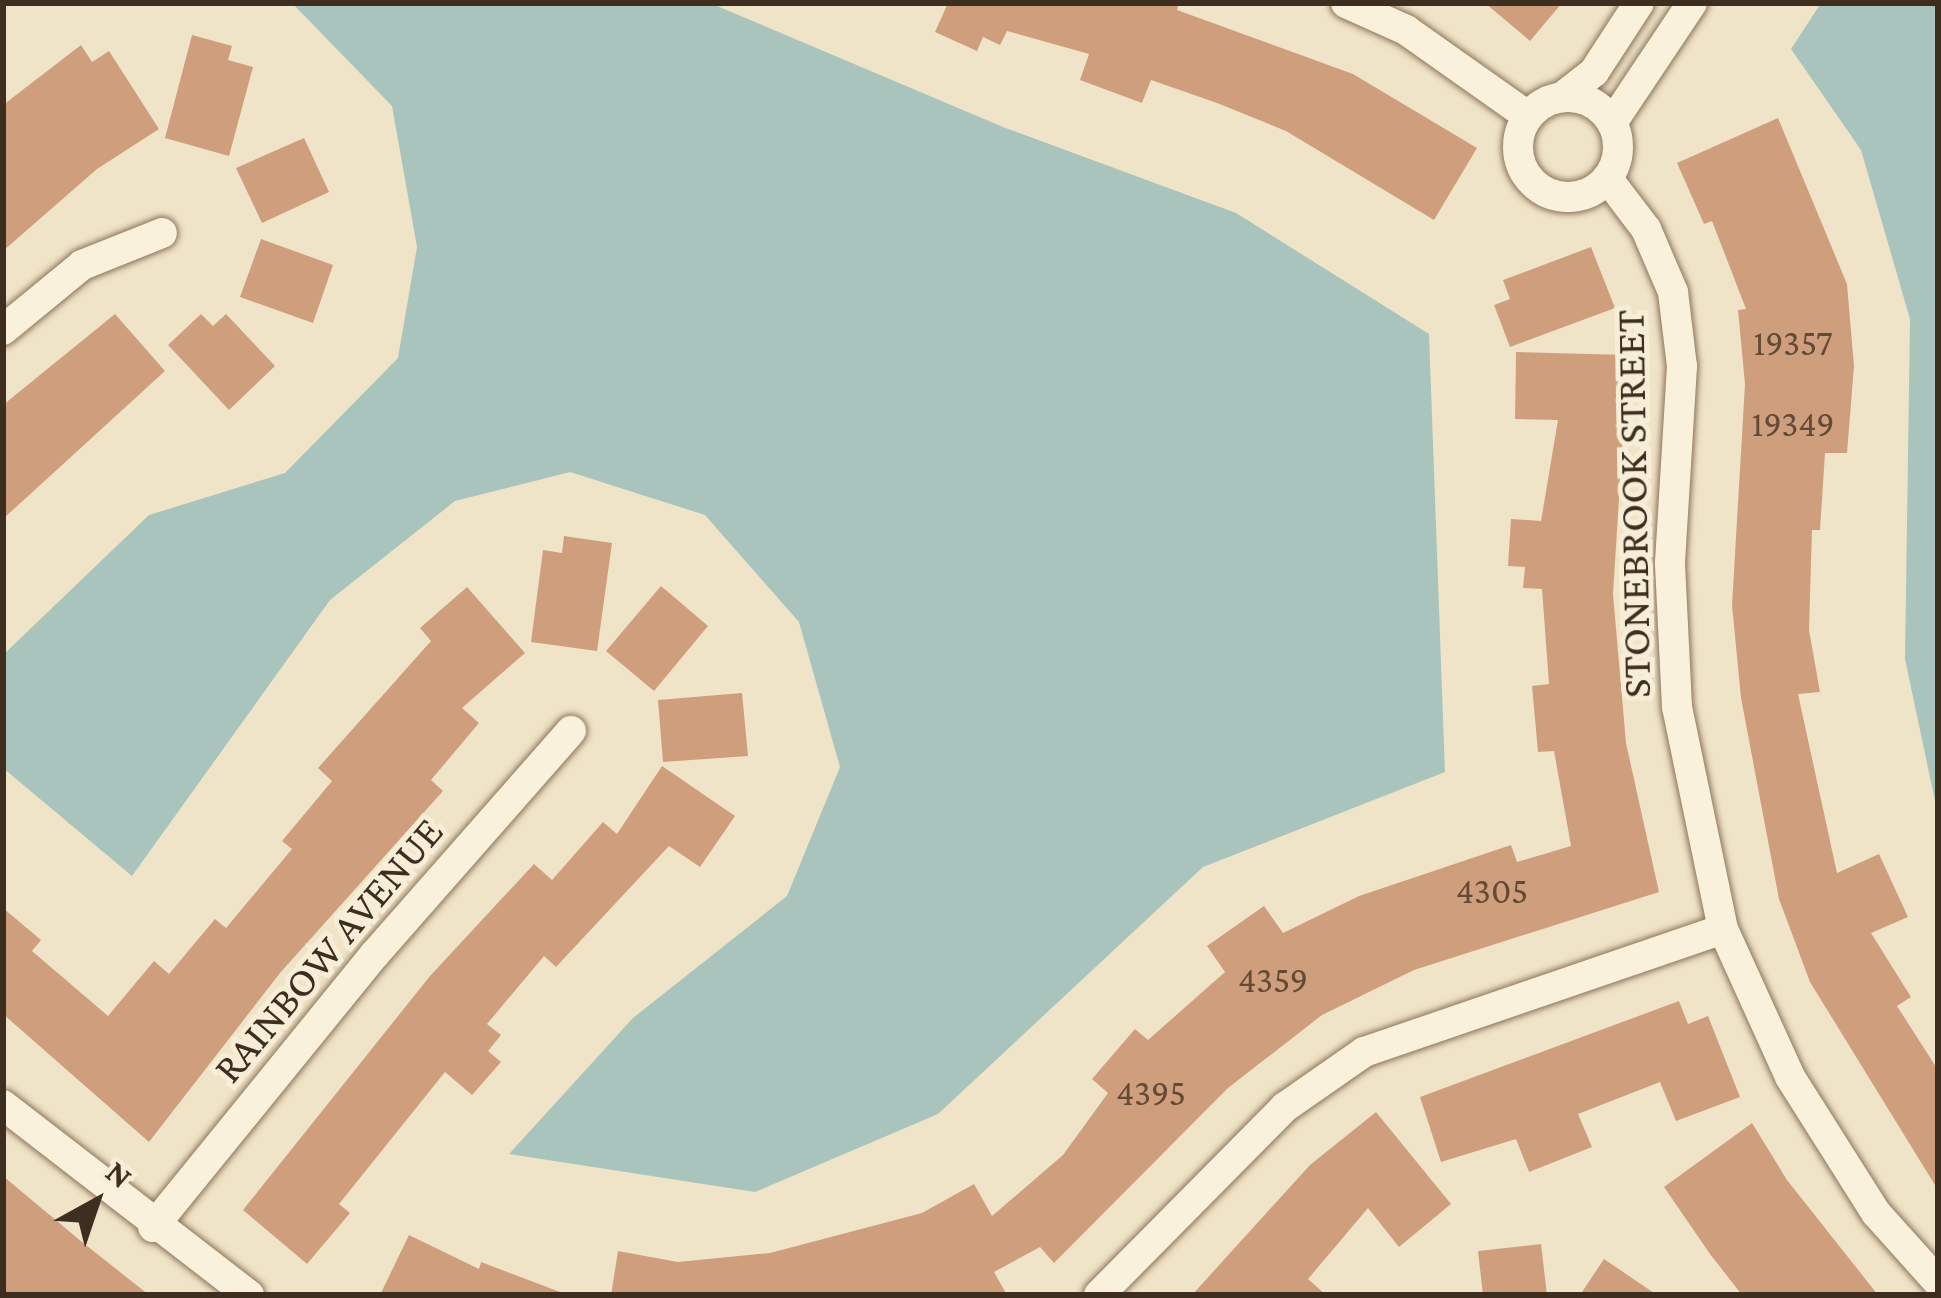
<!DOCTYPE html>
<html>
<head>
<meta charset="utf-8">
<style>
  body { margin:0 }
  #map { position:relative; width:1941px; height:1298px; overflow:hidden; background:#f0e4c8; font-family:"Crimson Pro",serif }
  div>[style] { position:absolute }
  .water>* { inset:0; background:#a9c4bc }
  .building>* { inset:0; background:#cf9f7d }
  .roads { filter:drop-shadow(0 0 3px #8d765c) drop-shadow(0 0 3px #8d765c) }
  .minor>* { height:30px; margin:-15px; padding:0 15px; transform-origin:15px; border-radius:15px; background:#faf1dc }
  .minor>.ring { margin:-15px; padding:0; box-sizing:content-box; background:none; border:30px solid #faf1dc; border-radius:50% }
  span { translate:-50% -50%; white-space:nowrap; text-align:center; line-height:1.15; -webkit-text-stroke:10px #f7eed8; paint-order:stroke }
  .number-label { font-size:36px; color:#624a37 }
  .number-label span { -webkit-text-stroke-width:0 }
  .street-label { font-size:42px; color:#3d2e20 }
  .frame { position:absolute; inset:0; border:6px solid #3d2e20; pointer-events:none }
  .north { position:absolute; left:36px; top:1142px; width:120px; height:120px; -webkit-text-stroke:9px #f7eed8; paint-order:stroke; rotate:40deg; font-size:33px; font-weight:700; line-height:48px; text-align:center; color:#3d2e20 }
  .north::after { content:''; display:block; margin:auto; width:42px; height:54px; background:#3d2e20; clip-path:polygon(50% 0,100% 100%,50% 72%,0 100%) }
</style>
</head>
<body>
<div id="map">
  <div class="water">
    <div style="clip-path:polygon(292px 3px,710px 3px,1003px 127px,1236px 213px,1429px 334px,1445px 772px,1203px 867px,938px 1114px,755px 1192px,509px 1154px,633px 1018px,787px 896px,840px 767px,799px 622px,705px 515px,570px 472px,455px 501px,330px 600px,132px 876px,3px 768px,3px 655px,149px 515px,285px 473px,398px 358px,417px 247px,392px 106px)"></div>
    <div style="clip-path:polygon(1821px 3px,1938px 3px,1938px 815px,1905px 659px,1910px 319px,1861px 150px,1791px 49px)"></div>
  </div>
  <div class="building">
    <div style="clip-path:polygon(948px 3px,1179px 3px,1177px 10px,1353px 74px,1477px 148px,1434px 220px,1286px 131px,1217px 103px,1151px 80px,1142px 103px,1080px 80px,1089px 54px,1007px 31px,1000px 45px,983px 37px,977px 51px,935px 32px)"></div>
    <div style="clip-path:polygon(1485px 3px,1562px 3px,1530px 41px)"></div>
    <div style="clip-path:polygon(192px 35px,232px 46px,228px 60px,253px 67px,229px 156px,165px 138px)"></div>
    <div style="clip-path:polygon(81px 45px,92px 62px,109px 51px,159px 129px,97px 169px,3px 251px,3px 105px)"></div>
    <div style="clip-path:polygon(1778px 118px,1847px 284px,1854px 366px,1847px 453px,1825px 453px,1820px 530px,1812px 530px,1809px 630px,1820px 692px,1798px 694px,1837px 873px,1879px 854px,1908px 917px,1871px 933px,1911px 997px,1897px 1006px,1938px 1070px,1938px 1190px,1810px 982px,1779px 899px,1741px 698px,1732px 605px,1745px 384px,1738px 310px,1746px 309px,1712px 221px,1704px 224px,1677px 163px)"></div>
    <div style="clip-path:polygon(304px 138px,329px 192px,262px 223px,236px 168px)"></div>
    <div style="clip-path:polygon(261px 239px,333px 265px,313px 323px,240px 297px)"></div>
    <div style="clip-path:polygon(1591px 247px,1615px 308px,1510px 347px,1494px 305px,1510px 299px,1503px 280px)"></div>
    <div style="clip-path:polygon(115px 314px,165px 371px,3px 519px,3px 405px)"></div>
    <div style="clip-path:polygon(201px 314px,213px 326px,226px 314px,275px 366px,229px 410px,168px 345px)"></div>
    <div style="clip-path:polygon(1516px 352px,1628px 355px,1613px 594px,1626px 743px,1659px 892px,1414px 970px,1322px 1015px,1228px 1088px,1054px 1263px,1040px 1247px,994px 1272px,1007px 1295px,611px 1295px,618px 1251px,678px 1262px,770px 1253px,922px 1213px,974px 1184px,992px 1216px,1063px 1155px,1108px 1093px,1092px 1079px,1135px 1029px,1148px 1040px,1225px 972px,1207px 946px,1264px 906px,1283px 933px,1359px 896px,1511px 845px,1517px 862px,1571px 846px,1554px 751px,1538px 752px,1532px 686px,1549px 684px,1542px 589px,1523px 588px,1525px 567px,1508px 566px,1511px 519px,1541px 521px,1558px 420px,1515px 419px)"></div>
    <div style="clip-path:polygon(564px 536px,612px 543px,597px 651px,531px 642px,543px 550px,562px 553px)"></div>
    <div style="clip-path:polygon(661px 586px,708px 626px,654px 691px,606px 651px)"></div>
    <div style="clip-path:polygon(467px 587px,525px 653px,462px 708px,479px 723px,431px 780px,443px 791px,280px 973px,149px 1142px,3px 1014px,3px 908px,41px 940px,32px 951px,108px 1016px,154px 961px,169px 974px,215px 919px,226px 928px,292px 849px,282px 841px,332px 781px,318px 768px,431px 641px,420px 628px)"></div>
    <div style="clip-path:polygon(742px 693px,748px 756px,663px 762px,658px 700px)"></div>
    <div style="clip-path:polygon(662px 766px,735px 816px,700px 867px,669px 846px,556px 967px,544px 956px,487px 1024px,501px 1035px,488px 1051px,501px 1062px,472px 1095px,445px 1072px,339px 1204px,350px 1213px,307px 1264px,243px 1210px,430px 976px,534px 864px,552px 880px,603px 822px,617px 834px)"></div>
    <div style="clip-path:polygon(1679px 1001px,1688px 1024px,1708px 1016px,1740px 1097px,1676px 1121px,1660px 1082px,1578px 1114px,1592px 1147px,1529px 1172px,1516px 1139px,1441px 1162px,1420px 1097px)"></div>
    <div style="clip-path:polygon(1376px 1112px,1451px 1204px,1399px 1247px,1368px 1208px,1308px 1279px,1326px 1295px,1192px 1295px,1310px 1165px)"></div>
    <div style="clip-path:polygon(1752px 1123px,1787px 1180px,1878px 1295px,1742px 1295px,1710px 1254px,1664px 1187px)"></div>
    <div style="clip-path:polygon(3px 1176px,82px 1242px,149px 1295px,3px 1295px)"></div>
    <div style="clip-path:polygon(409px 1235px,479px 1269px,481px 1262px,568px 1295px,380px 1295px)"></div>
    <div style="clip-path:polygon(1541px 1244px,1547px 1295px,1483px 1295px,1478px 1251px)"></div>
    <div style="clip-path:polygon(1604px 1259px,1657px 1295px,1580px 1295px)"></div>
  </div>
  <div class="roads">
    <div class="minor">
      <div style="left:1346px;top:3px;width:66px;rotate:24.2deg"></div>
      <div style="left:1406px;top:30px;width:149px;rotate:35.2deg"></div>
      <div style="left:1562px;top:97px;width:41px;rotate:-38deg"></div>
      <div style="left:1594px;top:72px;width:82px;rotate:-56.9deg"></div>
      <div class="ring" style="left:1518px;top:97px;width:70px;height:70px"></div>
      <div style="left:1612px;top:123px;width:144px;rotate:-56.3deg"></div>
      <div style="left:1608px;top:179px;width:63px;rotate:52.8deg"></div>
      <div style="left:1646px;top:229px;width:69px;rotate:66.8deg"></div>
      <div style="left:1673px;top:292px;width:75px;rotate:83.1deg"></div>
      <div style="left:1682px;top:366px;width:198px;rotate:93.5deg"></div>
      <div style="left:1670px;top:564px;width:143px;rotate:87.2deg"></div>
      <div style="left:1677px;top:707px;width:227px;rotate:78.3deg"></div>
      <div style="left:1723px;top:929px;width:162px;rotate:65.6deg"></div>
      <div style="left:1790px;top:1077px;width:161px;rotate:57.7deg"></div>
      <div style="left:1876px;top:1213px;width:93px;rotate:48.1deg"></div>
      <div style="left:3px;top:330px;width:102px;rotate:-39.4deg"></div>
      <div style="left:82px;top:265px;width:86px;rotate:-21.8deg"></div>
      <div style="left:3px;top:1105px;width:311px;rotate:37.7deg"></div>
      <div style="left:153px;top:1227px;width:352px;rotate:-50.9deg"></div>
      <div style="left:375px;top:954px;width:297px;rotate:-48.7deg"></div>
      <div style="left:1099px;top:1295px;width:264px;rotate:-45.3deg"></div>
      <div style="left:1285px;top:1107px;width:96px;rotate:-34.8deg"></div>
      <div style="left:1364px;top:1052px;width:379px;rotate:-18.9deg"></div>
    </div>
  </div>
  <div class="number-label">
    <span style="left:1793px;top:344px">19357</span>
    <span style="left:1793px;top:425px">19349</span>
    <span style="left:1492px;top:892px">4305</span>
    <span style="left:1273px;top:981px">4359</span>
    <span style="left:1151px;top:1094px">4395</span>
  </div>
  <div class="street-label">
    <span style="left:1633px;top:504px;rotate:-91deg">STONEBROOK STREET</span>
    <span style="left:328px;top:950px;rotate:-50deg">RAINBOW AVENUE</span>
  </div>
  <div class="frame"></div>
  <div class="north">N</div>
</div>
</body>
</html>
